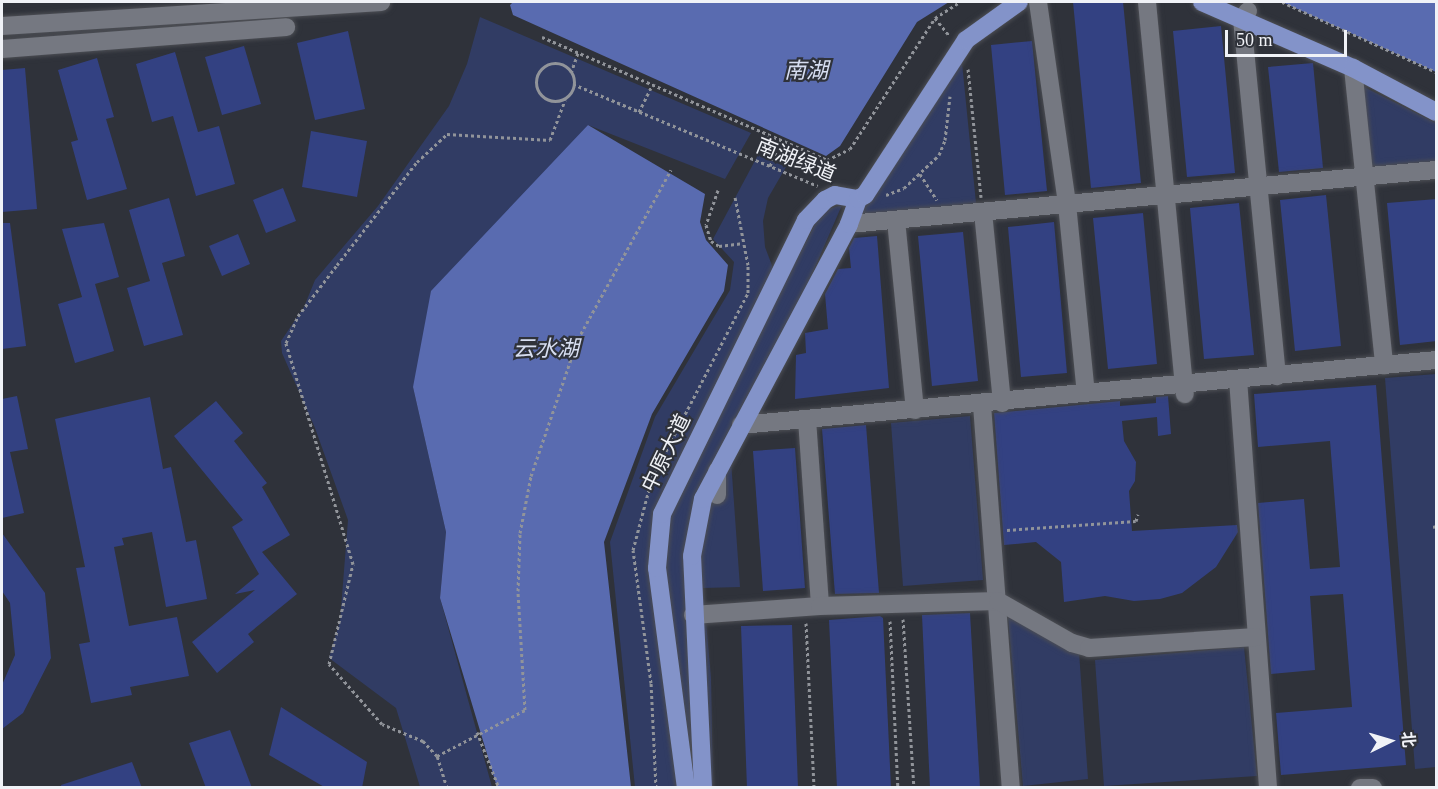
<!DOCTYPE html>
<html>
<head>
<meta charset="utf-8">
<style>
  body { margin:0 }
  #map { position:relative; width:1438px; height:789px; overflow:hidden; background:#2f323a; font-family:"Times New Roman","Noto Sans SC",serif }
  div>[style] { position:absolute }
  .green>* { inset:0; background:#313c64 }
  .water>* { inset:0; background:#596bb0 }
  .building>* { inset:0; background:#334182 }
  .path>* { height:3px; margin-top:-1.5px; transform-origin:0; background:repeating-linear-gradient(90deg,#91949a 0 3px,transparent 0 6px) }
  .path>.ring { margin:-1.5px; padding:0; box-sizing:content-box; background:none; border:3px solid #91949a; border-radius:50% }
  .roads { filter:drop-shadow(0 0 2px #4c4e54) drop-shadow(0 0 2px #4c4e54) }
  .minor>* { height:18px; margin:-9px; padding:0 9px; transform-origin:9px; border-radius:9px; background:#757881 }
  .major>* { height:18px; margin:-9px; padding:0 9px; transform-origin:9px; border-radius:9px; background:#8393c9 }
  span { translate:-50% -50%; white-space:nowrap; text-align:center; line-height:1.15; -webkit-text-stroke:4.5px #2f323a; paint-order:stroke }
  .street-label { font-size:21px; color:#f0f2f7 }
  .water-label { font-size:22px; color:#d7def1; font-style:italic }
  .frame { position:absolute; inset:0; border:3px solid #f0f2f7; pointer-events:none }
  .north { position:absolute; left:1360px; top:711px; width:60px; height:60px; -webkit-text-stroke:4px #2f323a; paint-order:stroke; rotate:85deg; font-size:16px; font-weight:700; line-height:24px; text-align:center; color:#f0f2f7 }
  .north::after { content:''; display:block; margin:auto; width:21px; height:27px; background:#f0f2f7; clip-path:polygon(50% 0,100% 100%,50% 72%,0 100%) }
  .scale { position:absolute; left:1225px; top:30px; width:122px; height:27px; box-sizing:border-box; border:3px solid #f0f2f7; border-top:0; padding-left:8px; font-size:18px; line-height:21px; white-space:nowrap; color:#f0f2f7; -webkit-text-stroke:4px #2f323a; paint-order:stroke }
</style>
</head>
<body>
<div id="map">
  <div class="green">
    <div style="clip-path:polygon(480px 17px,751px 133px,725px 179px,588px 125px,413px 387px,446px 532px,440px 598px,492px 787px,420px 787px,396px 708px,329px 658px,340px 621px,348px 520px,315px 428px,282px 353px,281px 341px,304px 307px,315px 280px,378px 206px,449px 106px,467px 64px)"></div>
    <div style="clip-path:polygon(961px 53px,976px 203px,860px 216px,871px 196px)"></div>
    <div style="clip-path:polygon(1358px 84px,1436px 123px,1436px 167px,1367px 173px)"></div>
    <div style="clip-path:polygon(758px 155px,786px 167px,768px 198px,763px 221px,765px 247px,776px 276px,659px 508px,682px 787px,635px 787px,610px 542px,655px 417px,730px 290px,734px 262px,713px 239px)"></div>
    <div style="clip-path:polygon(842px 205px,731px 461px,740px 587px,703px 588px,711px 678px,713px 787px,689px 787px,662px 543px,675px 492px,822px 211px)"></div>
    <div style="clip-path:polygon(1436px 374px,1436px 767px,1415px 769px,1385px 378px)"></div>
    <div style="clip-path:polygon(970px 416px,983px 580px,903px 586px,891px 423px)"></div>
    <div style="clip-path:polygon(1008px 617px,1079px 652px,1088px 779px,1023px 786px)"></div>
    <div style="clip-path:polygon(1244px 647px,1257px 776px,1104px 786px,1095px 660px)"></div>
  </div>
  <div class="water">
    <div style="clip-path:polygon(513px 2px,949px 2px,917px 22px,840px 146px,826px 156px,513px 15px,510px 5px)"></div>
    <div style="clip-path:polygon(1282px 2px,1436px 2px,1436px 72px,1419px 64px)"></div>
    <div style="clip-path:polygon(588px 125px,705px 194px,700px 222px,706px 240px,728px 265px,724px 291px,652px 414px,604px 542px,631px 787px,497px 787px,440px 598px,446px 532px,413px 387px,431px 291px)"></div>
  </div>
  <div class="building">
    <div style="clip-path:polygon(1073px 2px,1123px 2px,1141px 183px,1091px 188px)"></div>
    <div style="clip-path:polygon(1221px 26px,1235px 173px,1187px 177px,1173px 31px)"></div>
    <div style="clip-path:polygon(348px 31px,365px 109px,315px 120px,297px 43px)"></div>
    <div style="clip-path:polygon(1032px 41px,1047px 191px,1005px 195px,991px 45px)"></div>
    <div style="clip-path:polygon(244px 46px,261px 104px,222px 115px,205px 57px)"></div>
    <div style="clip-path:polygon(175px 52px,198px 132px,219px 126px,235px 184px,196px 196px,173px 116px,152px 122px,136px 64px)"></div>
    <div style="clip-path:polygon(97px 58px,114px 117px,106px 119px,127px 189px,87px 200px,71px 142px,78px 140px,58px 70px)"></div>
    <div style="clip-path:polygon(1313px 63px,1323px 168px,1279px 172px,1268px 67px)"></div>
    <div style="clip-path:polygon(25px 68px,37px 209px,2px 212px,2px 70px)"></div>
    <div style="clip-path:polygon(311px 131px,367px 141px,357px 197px,302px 187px)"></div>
    <div style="clip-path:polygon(283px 188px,296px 221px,266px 233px,253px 200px)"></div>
    <div style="clip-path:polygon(1326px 195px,1341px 346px,1295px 351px,1280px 200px)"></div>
    <div style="clip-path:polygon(169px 198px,185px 256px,162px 263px,183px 335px,144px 346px,127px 288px,150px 281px,129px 210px)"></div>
    <div style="clip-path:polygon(1437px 199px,1437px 341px,1400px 345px,1387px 203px)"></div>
    <div style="clip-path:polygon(1239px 203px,1254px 355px,1204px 359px,1190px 208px)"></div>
    <div style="clip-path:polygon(1143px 213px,1157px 364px,1108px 369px,1093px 218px)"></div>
    <div style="clip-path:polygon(1054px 222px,1067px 373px,1021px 377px,1008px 227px)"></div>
    <div style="clip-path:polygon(2px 223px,10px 223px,26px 346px,2px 349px)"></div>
    <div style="clip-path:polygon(104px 223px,119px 277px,95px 284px,114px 351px,75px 363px,58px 304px,82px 297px,62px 229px)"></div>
    <div style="clip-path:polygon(963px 232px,978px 381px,932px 386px,918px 236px)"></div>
    <div style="clip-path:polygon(238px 234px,250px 264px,222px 276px,209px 246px)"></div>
    <div style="clip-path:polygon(877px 236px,889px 388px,795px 399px,796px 355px,806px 353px,805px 333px,828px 329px,825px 294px,838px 269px,851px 268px,849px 248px,854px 238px)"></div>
    <div style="clip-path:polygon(1376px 385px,1406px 765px,1281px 775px,1276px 713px,1352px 707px,1343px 594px,1310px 596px,1315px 670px,1271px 674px,1258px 503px,1304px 499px,1310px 569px,1340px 567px,1330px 441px,1258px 447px,1254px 394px)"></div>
    <div style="clip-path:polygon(17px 396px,28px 449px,10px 452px,24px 513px,2px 518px,2px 399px)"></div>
    <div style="clip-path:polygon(1168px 396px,1171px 434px,1158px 436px,1157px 417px,1122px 421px,1124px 441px,1136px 462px,1135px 481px,1129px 491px,1132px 531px,1237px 525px,1238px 532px,1216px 567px,1182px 593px,1160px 599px,1134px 601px,1105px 596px,1064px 602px,1061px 562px,1036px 542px,1004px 545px,994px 413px,1120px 401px,1120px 406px,1156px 403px,1156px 397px)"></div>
    <div style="clip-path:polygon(150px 397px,163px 469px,171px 467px,186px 542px,196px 540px,207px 599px,166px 607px,152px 532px,122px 538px,124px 545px,114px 547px,129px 626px,177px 617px,189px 676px,130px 687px,132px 695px,91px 703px,79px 644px,90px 642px,76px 568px,85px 567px,55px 419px)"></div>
    <div style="clip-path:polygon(216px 401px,243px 433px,234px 441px,267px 483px,262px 487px,290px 535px,262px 552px,297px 594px,248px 634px,254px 642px,217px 673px,192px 642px,255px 590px,235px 594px,259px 574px,232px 527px,243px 520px,174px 436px)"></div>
    <div style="clip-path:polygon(866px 425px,879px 593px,835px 594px,822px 429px)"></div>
    <div style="clip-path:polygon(795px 448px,805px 588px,763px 591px,753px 451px)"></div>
    <div style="clip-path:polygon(2px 533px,45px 593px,51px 658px,23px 713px,2px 729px,2px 685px,15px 655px,10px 603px,2px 591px)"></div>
    <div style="clip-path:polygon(970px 613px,980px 788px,930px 788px,922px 615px)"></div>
    <div style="clip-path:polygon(880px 616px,883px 618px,891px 788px,837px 788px,829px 620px)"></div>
    <div style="clip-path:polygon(792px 625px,798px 788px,747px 788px,741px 626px)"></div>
    <div style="clip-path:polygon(281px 707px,367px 762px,362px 788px,326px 788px,269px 755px)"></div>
    <div style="clip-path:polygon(230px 730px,252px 788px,206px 788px,189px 743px)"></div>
    <div style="clip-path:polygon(132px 762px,142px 788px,62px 788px,61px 785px)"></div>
  </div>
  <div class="path">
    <div style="left:1282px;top:2px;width:169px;rotate:24.4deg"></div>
    <div style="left:935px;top:18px;width:22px;rotate:51deg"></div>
    <div style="left:542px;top:37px;width:310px;rotate:23.3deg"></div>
    <div style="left:827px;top:160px;width:25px;rotate:-26deg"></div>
    <div style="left:850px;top:149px;width:156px;rotate:-57deg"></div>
    <div style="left:935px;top:18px;width:30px;rotate:-33deg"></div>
    <div class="ring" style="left:536px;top:63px;width:35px;height:35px"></div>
    <div style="left:968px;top:69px;width:129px;rotate:84.2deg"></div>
    <div style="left:571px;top:73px;width:21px;rotate:-71deg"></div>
    <div style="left:573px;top:84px;width:265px;rotate:22.6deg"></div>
    <div style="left:639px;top:112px;width:30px;rotate:-64deg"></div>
    <div style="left:770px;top:166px;width:28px;rotate:-67deg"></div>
    <div style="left:920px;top:174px;width:31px;rotate:57deg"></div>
    <div style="left:718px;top:190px;width:37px;rotate:109deg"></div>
    <div style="left:706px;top:225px;width:17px;rotate:73deg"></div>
    <div style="left:711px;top:241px;width:9px;rotate:32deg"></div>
    <div style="left:719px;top:246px;width:23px;rotate:-7deg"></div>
    <div style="left:886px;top:195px;width:19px;rotate:-21deg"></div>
    <div style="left:904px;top:188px;width:48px;rotate:-43.3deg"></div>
    <div style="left:939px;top:155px;width:16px;rotate:-68deg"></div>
    <div style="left:945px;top:140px;width:44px;rotate:-83.5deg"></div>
    <div style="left:1433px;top:527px;width:3px;rotate:-18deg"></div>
    <div style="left:1007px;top:530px;width:129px;rotate:-4deg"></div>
    <div style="left:1136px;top:521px;width:7px;rotate:-74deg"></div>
    <div style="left:903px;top:619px;width:169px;rotate:86.3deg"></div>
    <div style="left:890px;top:621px;width:167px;rotate:87.3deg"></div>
    <div style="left:806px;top:623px;width:165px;rotate:87.2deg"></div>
    <div style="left:477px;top:732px;width:60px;rotate:68.6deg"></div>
    <div style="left:437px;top:756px;width:99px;rotate:-27.6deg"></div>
    <div style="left:525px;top:710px;width:119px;rotate:-93.4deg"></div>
    <div style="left:518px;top:591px;width:58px;rotate:-88deg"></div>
    <div style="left:520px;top:533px;width:58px;rotate:-79.1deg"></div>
    <div style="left:531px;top:476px;width:145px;rotate:-71.1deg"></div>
    <div style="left:578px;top:339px;width:193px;rotate:-61.2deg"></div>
    <div style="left:447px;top:788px;width:34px;rotate:-107deg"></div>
    <div style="left:437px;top:756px;width:21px;rotate:-133deg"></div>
    <div style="left:423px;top:741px;width:44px;rotate:-157.5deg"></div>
    <div style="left:382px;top:724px;width:80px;rotate:-131.5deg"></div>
    <div style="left:329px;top:664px;width:103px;rotate:-76.5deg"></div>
    <div style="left:353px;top:564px;width:231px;rotate:-106.9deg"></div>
    <div style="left:286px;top:343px;width:30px;rotate:-66deg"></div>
    <div style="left:298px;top:316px;width:64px;rotate:-52.6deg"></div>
    <div style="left:337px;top:265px;width:130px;rotate:-52.2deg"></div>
    <div style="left:417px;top:162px;width:41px;rotate:-43deg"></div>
    <div style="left:447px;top:134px;width:103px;rotate:3.3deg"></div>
    <div style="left:550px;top:140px;width:43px;rotate:-69.4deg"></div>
    <div style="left:656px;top:788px;width:105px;rotate:-92.7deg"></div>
    <div style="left:651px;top:683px;width:134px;rotate:-97.7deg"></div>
    <div style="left:633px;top:550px;width:74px;rotate:-75.2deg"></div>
    <div style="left:652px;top:478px;width:208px;rotate:-62.6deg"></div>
    <div style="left:748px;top:293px;width:28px;rotate:-90deg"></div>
    <div style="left:748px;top:265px;width:69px;rotate:-100.8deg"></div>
  </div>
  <div class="roads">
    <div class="minor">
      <div style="left:1038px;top:2px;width:204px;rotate:81.8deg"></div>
      <div style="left:1067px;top:204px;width:190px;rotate:84.3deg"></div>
      <div style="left:1147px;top:2px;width:394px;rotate:84.5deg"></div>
      <div style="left:1248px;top:11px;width:10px;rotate:127deg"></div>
      <div style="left:1242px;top:19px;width:359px;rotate:84.4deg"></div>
      <div style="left:2px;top:26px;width:380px;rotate:-3.6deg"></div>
      <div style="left:2px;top:49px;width:285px;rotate:-4.4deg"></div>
      <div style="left:1353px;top:68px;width:299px;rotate:84deg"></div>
      <div style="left:983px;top:212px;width:192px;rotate:84.3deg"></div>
      <div style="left:896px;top:220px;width:191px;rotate:84.3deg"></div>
      <div style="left:849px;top:224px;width:589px;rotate:-5.26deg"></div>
      <div style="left:1238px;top:379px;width:410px;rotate:85.8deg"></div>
      <div style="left:982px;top:405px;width:384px;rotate:85.7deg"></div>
      <div style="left:807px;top:419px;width:187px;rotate:86deg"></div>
      <div style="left:741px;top:425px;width:698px;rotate:-5.34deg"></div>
      <div style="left:717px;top:471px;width:24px;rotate:90deg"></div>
      <div style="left:693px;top:615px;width:127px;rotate:-4.1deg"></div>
      <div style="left:820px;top:606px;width:178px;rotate:-1.6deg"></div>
      <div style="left:998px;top:601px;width:85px;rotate:29.6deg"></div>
      <div style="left:1072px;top:643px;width:18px;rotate:16deg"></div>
      <div style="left:1089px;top:648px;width:167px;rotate:-3.8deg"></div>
      <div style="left:1360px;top:788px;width:13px"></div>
    </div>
    <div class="major">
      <div style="left:1202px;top:2px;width:165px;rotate:23.6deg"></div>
      <div style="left:1353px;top:68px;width:94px;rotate:27.9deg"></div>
      <div style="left:686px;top:788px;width:222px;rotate:-97.5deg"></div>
      <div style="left:657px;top:568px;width:54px;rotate:-84.7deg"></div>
      <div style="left:662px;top:514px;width:327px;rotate:-63.9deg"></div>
      <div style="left:806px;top:220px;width:28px;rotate:-46deg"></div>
      <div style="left:825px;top:200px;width:11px;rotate:-27deg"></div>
      <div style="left:835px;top:195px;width:23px;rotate:10deg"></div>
      <div style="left:703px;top:788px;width:232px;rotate:-92.7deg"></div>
      <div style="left:692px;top:556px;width:58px;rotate:-79.1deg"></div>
      <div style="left:703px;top:499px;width:311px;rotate:-62deg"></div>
      <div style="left:849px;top:224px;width:27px;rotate:-70deg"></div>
      <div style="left:858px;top:199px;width:8px;rotate:-30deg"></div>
      <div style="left:865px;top:195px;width:185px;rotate:-56.9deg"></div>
      <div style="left:966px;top:40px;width:65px;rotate:-35.6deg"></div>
    </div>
  </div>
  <div class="street-label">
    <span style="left:796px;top:160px;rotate:22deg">南湖绿道</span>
    <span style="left:666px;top:453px;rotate:-64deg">中原大道</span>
  </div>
  <div class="water-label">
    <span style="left:806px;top:71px">南湖</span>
    <span style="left:546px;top:349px">云水湖</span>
  </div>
  <div class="frame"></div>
  <div class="north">北</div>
  <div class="scale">50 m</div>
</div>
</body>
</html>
